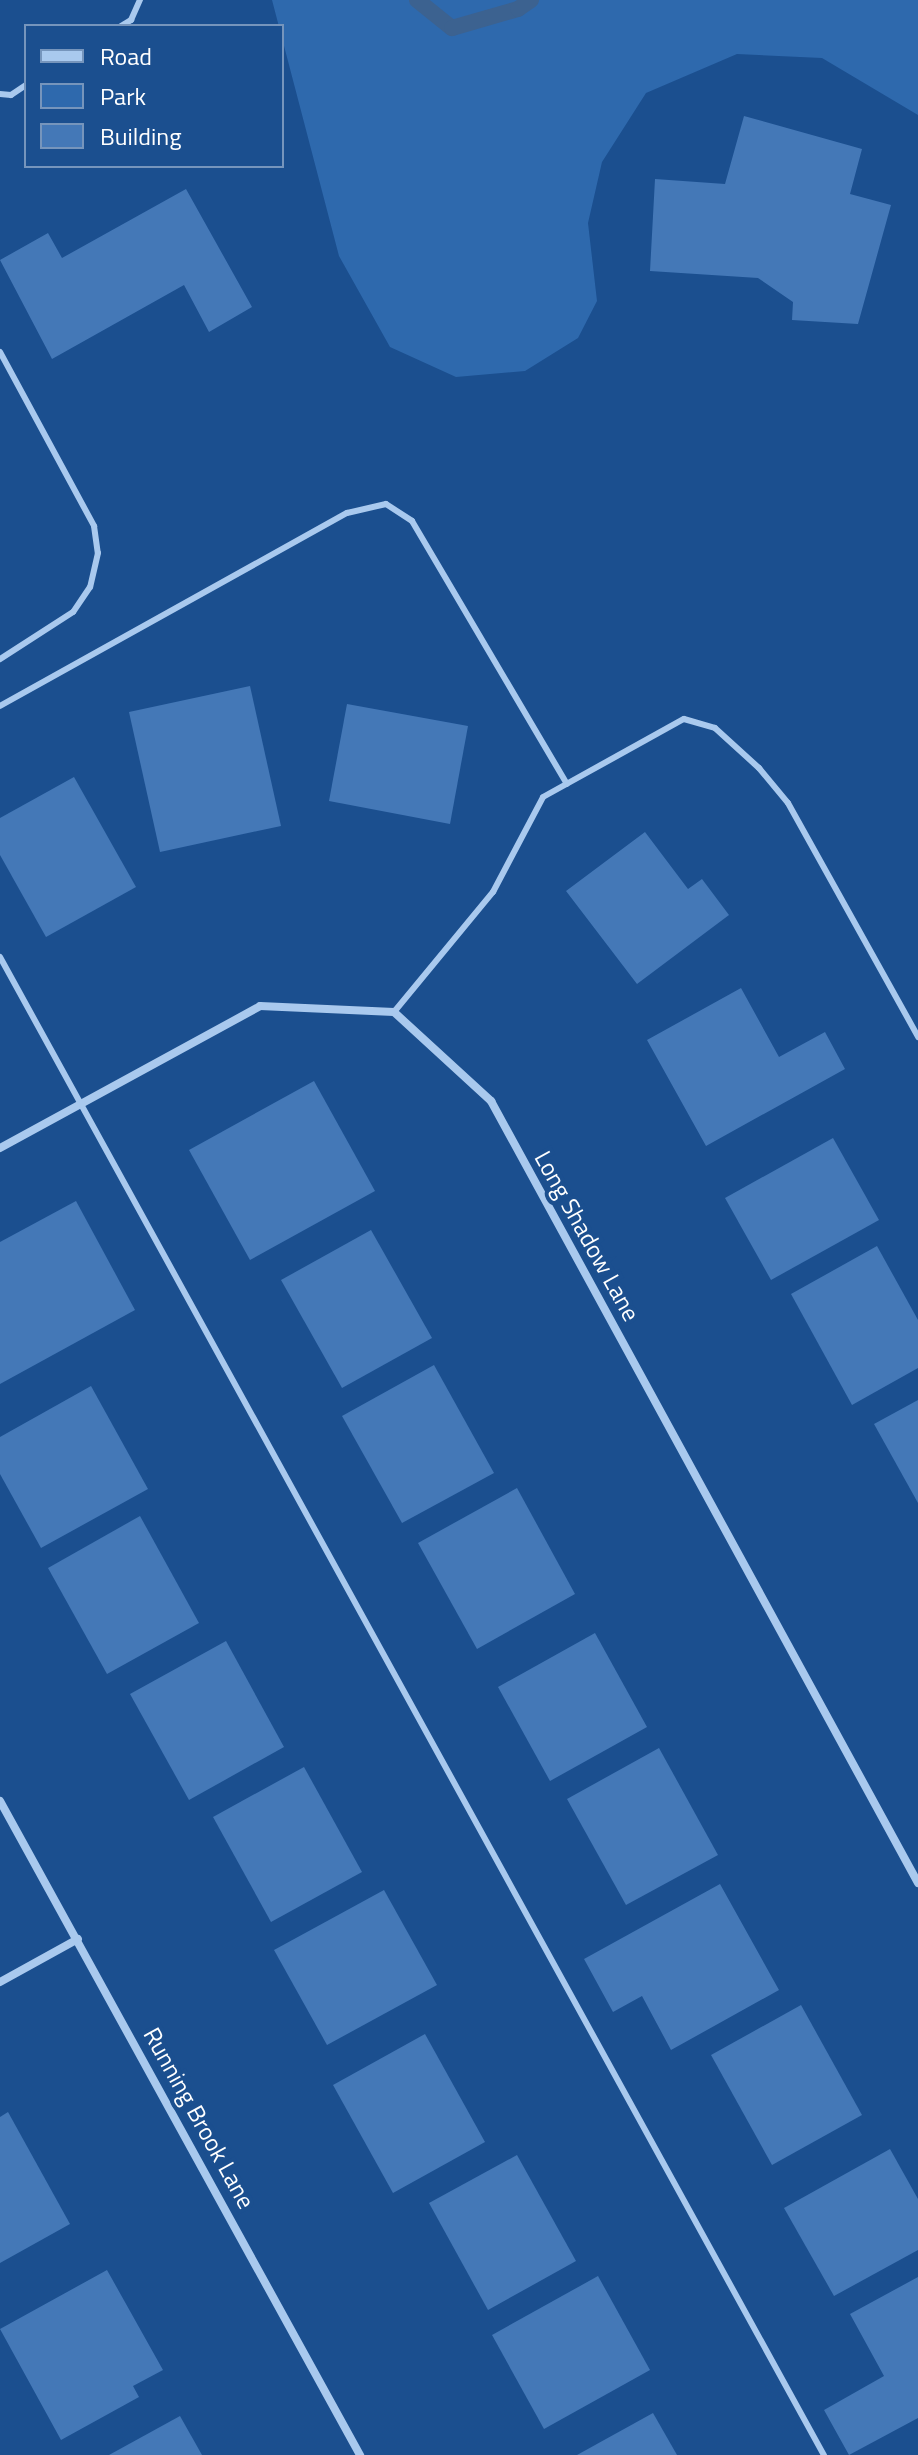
<!DOCTYPE html>
<html>
<head>
<meta charset="utf-8">
<style>
  body { margin:0 }
  #map { position:relative; width:918px; height:2455px; overflow:hidden; background:#1b4f8f; font-family:"Titillium Web",sans-serif }
  div>[style] { position:absolute }
  .green>* { inset:0; background:#2e69ad }
  .stream>* { height:16px; margin:-8px; padding:0 8px; transform-origin:8px; border-radius:8px; background:#3c6290 }
  .building>* { inset:0; background:#4478b7 }
  .lane>* { height:6px; margin:-3px; padding:0 3px; transform-origin:3px; border-radius:3px; background:#a9c9ee }
  .street>* { height:8px; margin:-4px; padding:0 4px; transform-origin:4px; border-radius:4px; background:#a9c9ee }
  span { translate:-50% -50%; white-space:nowrap; text-align:center; line-height:1.15; -webkit-text-stroke:8px #1b4f8f; paint-order:stroke }
  .street-label { font-size:24px; color:#fff }
  .legend { position:absolute; left:24px; top:24px; width:260px; height:144px; box-sizing:border-box; background:#1b4f8f; border:2px solid #7695bc; margin:0; padding:10px 14px; list-style:none; font-size:24px; color:#fff }
  .legend li { display:flex; align-items:center; gap:16px; height:40px }
  .legend b { width:40px; border:2px solid #7695bc }
</style>
</head>
<body>
<div id="map">
  <div class="green">
    <div style="clip-path:polygon(272px 0,918px 0,918px 115px,822px 58px,737px 54px,646px 93px,602px 162px,588px 223px,597px 301px,578px 338px,525px 371px,456px 377px,390px 347px,339px 256px)"></div>
  </div>
  <div class="stream">
    <div style="left:417px;top:0;width:45px;rotate:38.7deg"></div>
    <div style="left:452px;top:28px;width:69px;rotate:-16.1deg"></div>
    <div style="left:518px;top:9px;width:16px;rotate:-35deg"></div>
  </div>
  <div class="building">
    <div style="clip-path:polygon(744px 116px,862px 149px,850px 194px,891px 205px,858px 324px,792px 320px,793px 302px,758px 278px,650px 271px,655px 179px,725px 184px)"></div>
    <div style="clip-path:polygon(186px 189px,252px 307px,209px 332px,184px 285px,52px 359px,0 260px,48px 233px,62px 258px)"></div>
    <div style="clip-path:polygon(250px 686px,281px 826px,160px 852px,129px 712px)"></div>
    <div style="clip-path:polygon(347px 704px,468px 726px,450px 824px,329px 801px)"></div>
    <div style="clip-path:polygon(74px 777px,136px 887px,46px 937px,0 855px,0 818px)"></div>
    <div style="clip-path:polygon(645px 832px,688px 889px,702px 879px,729px 915px,637px 984px,566px 891px)"></div>
    <div style="clip-path:polygon(741px 988px,779px 1057px,825px 1032px,845px 1069px,706px 1146px,647px 1040px)"></div>
    <div style="clip-path:polygon(314px 1081px,375px 1191px,250px 1260px,189px 1150px)"></div>
    <div style="clip-path:polygon(833px 1138px,879px 1220px,771px 1280px,725px 1198px)"></div>
    <div style="clip-path:polygon(76px 1201px,135px 1310px,0 1384px,0 1242px)"></div>
    <div style="clip-path:polygon(371px 1230px,432px 1338px,342px 1388px,281px 1280px)"></div>
    <div style="clip-path:polygon(877px 1246px,918px 1320px,918px 1368px,852px 1405px,791px 1294px)"></div>
    <div style="clip-path:polygon(434px 1365px,494px 1473px,402px 1523px,342px 1416px)"></div>
    <div style="clip-path:polygon(91px 1386px,148px 1489px,41px 1548px,0 1474px,0 1437px)"></div>
    <div style="clip-path:polygon(918px 1400px,918px 1503px,874px 1424px)"></div>
    <div style="clip-path:polygon(517px 1488px,575px 1594px,477px 1649px,418px 1543px)"></div>
    <div style="clip-path:polygon(140px 1516px,199px 1623px,107px 1674px,48px 1568px)"></div>
    <div style="clip-path:polygon(595px 1633px,647px 1727px,550px 1781px,498px 1687px)"></div>
    <div style="clip-path:polygon(226px 1641px,284px 1747px,189px 1800px,130px 1694px)"></div>
    <div style="clip-path:polygon(659px 1748px,718px 1855px,626px 1905px,567px 1799px)"></div>
    <div style="clip-path:polygon(304px 1767px,362px 1872px,271px 1922px,213px 1817px)"></div>
    <div style="clip-path:polygon(720px 1884px,779px 1990px,671px 2050px,642px 1996px,613px 2012px,584px 1959px)"></div>
    <div style="clip-path:polygon(384px 1890px,437px 1985px,327px 2045px,274px 1950px)"></div>
    <div style="clip-path:polygon(801px 2005px,862px 2115px,772px 2165px,711px 2055px)"></div>
    <div style="clip-path:polygon(425px 2034px,485px 2142px,393px 2193px,333px 2085px)"></div>
    <div style="clip-path:polygon(8px 2112px,70px 2224px,0 2263px,0 2117px)"></div>
    <div style="clip-path:polygon(890px 2149px,918px 2199px,918px 2250px,834px 2296px,784px 2208px)"></div>
    <div style="clip-path:polygon(517px 2155px,576px 2261px,488px 2310px,429px 2203px)"></div>
    <div style="clip-path:polygon(107px 2270px,163px 2370px,133px 2386px,139px 2397px,61px 2440px,0 2329px)"></div>
    <div style="clip-path:polygon(598px 2276px,650px 2370px,544px 2429px,492px 2335px)"></div>
    <div style="clip-path:polygon(918px 2277px,918px 2418px,849px 2455px,824px 2410px,884px 2376px,850px 2314px)"></div>
    <div style="clip-path:polygon(653px 2413px,677px 2455px,577px 2455px)"></div>
    <div style="clip-path:polygon(180px 2416px,202px 2455px,109px 2455px)"></div>
  </div>
  <div class="lane">
    <div style="left:121px;top:26px;width:12px;rotate:-31deg"></div>
    <div style="left:131px;top:20px;width:22px;rotate:-66deg"></div>
    <div style="left:0;top:94px;width:11px;rotate:5deg"></div>
    <div style="left:11px;top:95px;width:18px;rotate:-34deg"></div>
    <div style="left:0;top:352px;width:198px;rotate:61.6deg"></div>
    <div style="left:94px;top:526px;width:27px;rotate:82deg"></div>
    <div style="left:98px;top:553px;width:35px;rotate:103deg"></div>
    <div style="left:90px;top:587px;width:30px;rotate:124deg"></div>
    <div style="left:73px;top:612px;width:87px;rotate:147.2deg"></div>
    <div style="left:0;top:706px;width:397px;rotate:-29.1deg"></div>
    <div style="left:347px;top:513px;width:40px;rotate:-13deg"></div>
    <div style="left:386px;top:504px;width:31px;rotate:33deg"></div>
    <div style="left:412px;top:521px;width:305px;rotate:59.5deg"></div>
    <div style="left:0;top:957px;width:1710px;rotate:61.19deg"></div>
    <div style="left:394px;top:1012px;width:156px;rotate:-50.5deg"></div>
    <div style="left:493px;top:892px;width:107px;rotate:-62.2deg"></div>
    <div style="left:543px;top:797px;width:161px;rotate:-29deg"></div>
    <div style="left:684px;top:719px;width:32px;rotate:16deg"></div>
    <div style="left:715px;top:728px;width:59px;rotate:42.3deg"></div>
    <div style="left:759px;top:768px;width:45px;rotate:50.4deg"></div>
    <div style="left:788px;top:803px;width:268px;rotate:60.9deg"></div>
  </div>
  <div class="street">
    <div style="left:0;top:1148px;width:296px;rotate:-28.6deg"></div>
    <div style="left:260px;top:1006px;width:134px;rotate:2.6deg"></div>
    <div style="left:394px;top:1012px;width:132px;rotate:42.5deg"></div>
    <div style="left:491px;top:1101px;width:891px;rotate:61.36deg"></div>
    <div style="left:0;top:1801px;width:747px;rotate:61.17deg"></div>
    <div style="left:0;top:1982px;width:89px;rotate:-28.9deg"></div>
  </div>
  <div class="street-label">
    <span style="left:587px;top:1236px;rotate:61deg">Long Shadow Lane</span>
    <span style="left:199px;top:2118px;rotate:61deg">Running Brook Lane</span>
  </div>
  <ul class="legend">
  <li><b style="height:10px;background:#a9c9ee"></b>Road</li>
  <li><b style="height:22px;background:#2e69ad"></b>Park</li>
  <li><b style="height:22px;background:#4478b7"></b>Building</li>
  </ul>
</div>
</body>
</html>
